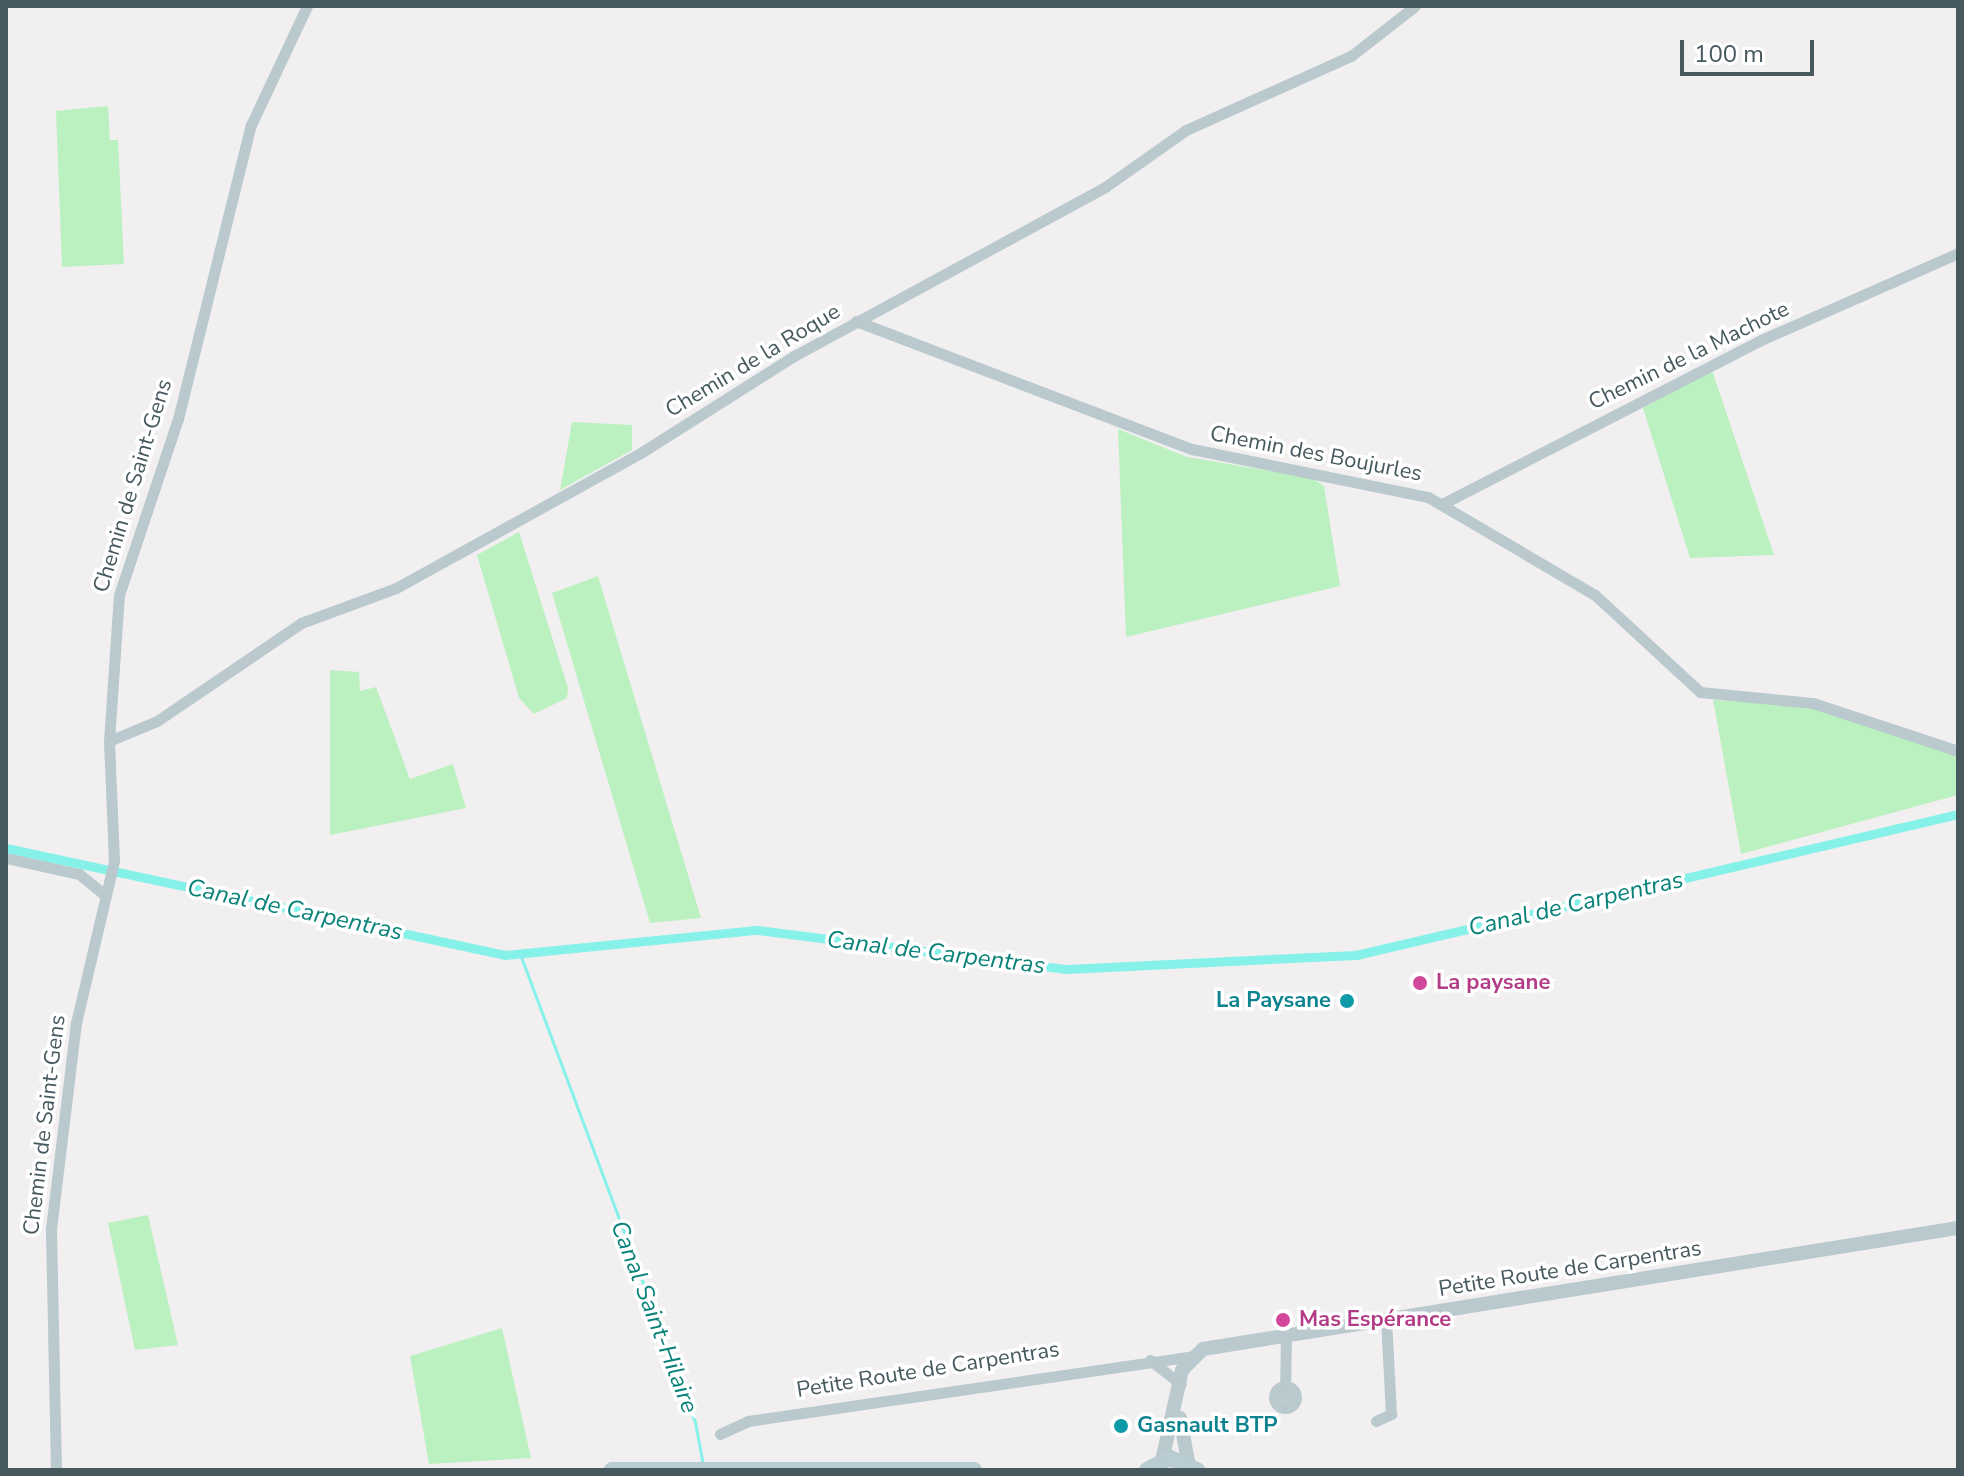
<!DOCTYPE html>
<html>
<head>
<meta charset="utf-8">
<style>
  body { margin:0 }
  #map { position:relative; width:1964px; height:1476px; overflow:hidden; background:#f2eff0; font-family:"Nunito Sans",sans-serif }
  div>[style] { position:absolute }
  .green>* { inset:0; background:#bbf1c1 }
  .stream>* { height:3px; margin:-1.5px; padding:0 1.5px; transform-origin:1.5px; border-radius:1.5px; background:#86f1e9 }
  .canal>* { height:9px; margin:-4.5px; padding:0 4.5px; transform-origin:4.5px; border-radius:4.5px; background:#86f1e9 }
  .minor>* { height:11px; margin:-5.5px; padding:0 5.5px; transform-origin:5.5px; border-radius:5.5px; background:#bac9cd }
  .minor>.ring { margin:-5.5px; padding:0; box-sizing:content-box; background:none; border:11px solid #bac9cd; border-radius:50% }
  .tertiary>* { height:14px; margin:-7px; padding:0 7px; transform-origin:7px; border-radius:7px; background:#bac9cd }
  .secondary>* { height:16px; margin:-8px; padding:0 8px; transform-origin:8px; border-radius:8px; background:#b9ccd2 }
  .dots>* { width:22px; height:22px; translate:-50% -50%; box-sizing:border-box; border:4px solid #fff; border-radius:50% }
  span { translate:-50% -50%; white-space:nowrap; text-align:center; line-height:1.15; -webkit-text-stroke:7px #fff; paint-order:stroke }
  .street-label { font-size:22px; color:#46595e }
  .hotel-label { font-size:22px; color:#b23c85; font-weight:700 }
  .left { translate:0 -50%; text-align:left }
  .culture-label { font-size:22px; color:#0d838f; font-weight:700 }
  .right { translate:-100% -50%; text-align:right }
  .water-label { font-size:24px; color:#088279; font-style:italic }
  .frame { position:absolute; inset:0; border:8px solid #46595e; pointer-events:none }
  .scale { position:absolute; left:1680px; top:40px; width:134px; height:36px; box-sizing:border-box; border:4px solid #46595e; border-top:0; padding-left:10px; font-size:24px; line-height:28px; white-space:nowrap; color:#46595e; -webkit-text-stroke:6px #fff; paint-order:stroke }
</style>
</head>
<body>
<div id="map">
  <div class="green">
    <div style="clip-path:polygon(108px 106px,110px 140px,118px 140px,124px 264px,62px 267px,56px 111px)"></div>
    <div style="clip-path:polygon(1712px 370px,1774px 555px,1690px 558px,1643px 408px)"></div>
    <div style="clip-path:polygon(572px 422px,632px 425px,632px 450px,560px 490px)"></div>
    <div style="clip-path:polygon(1118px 429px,1187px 457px,1312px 478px,1324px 486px,1340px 586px,1126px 637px)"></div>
    <div style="clip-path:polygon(519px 532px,568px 688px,567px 698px,534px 714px,519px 698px,477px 555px)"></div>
    <div style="clip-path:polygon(598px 576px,701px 918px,650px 923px,552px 593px)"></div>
    <div style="clip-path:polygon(330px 670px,359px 672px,360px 691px,376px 687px,410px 779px,453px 764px,466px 808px,330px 835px)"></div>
    <div style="clip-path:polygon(1713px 700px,1807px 705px,1958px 753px,1958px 795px,1741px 854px)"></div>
    <div style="clip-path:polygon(148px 1215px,178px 1345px,135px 1350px,108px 1223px)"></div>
    <div style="clip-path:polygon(502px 1328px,531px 1458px,429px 1464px,410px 1356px)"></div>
  </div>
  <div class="stream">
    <div style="left:520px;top:954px;width:500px;rotate:69.5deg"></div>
    <div style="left:695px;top:1422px;width:44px;rotate:79.5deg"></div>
  </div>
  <div class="canal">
    <div style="left:6px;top:848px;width:510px;rotate:12.1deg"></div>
    <div style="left:505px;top:955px;width:253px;rotate:-5.7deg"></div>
    <div style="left:757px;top:930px;width:312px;rotate:7.2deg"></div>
    <div style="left:1067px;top:969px;width:289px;rotate:-2.8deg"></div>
    <div style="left:1356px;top:955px;width:618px;rotate:-13.18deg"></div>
  </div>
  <div class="minor">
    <div style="left:856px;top:321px;width:360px;rotate:20.9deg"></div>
    <div style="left:1192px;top:449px;width:241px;rotate:11.5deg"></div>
    <div style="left:1428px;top:497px;width:194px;rotate:30.4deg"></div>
    <div style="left:1595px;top:595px;width:143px;rotate:42.7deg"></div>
    <div style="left:1700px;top:692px;width:114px;rotate:5.6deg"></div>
    <div style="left:1813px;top:703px;width:153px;rotate:18.3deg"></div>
    <div style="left:1442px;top:504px;width:359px;rotate:-27.2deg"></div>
    <div style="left:1761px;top:340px;width:215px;rotate:-23.8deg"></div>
    <div style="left:109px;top:741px;width:52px;rotate:-22.6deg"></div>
    <div style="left:157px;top:721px;width:174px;rotate:-34.2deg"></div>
    <div style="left:301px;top:623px;width:101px;rotate:-20.2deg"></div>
    <div style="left:396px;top:588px;width:281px;rotate:-28.9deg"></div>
    <div style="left:642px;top:452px;width:180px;rotate:-32.3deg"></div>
    <div style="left:794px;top:356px;width:354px;rotate:-28.5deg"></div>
    <div style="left:1105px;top:187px;width:99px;rotate:-35.1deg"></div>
    <div style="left:1186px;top:130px;width:181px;rotate:-24.2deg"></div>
    <div style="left:1351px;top:56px;width:81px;rotate:-38deg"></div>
    <div style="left:6px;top:858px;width:75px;rotate:12.4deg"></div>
    <div style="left:79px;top:874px;width:32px;rotate:39deg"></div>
    <div style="left:1150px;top:1360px;width:39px;rotate:38deg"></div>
    <div class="ring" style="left:1274px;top:1386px;width:11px;height:11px"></div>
    <div style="left:1285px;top:1397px;width:62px;rotate:-89.1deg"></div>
    <div style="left:1376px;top:1421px;width:17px;rotate:-25deg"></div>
    <div style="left:1391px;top:1414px;width:94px;rotate:-93deg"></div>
    <div style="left:720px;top:1434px;width:31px;rotate:-25deg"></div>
    <div style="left:748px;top:1421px;width:448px;rotate:-8.3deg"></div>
    <div style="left:56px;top:1470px;width:241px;rotate:-91.2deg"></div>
    <div style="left:51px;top:1229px;width:208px;rotate:-83.1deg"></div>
    <div style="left:76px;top:1023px;width:166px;rotate:-76.8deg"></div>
    <div style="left:114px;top:861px;width:120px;rotate:-92.4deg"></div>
    <div style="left:109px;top:741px;width:146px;rotate:-86.1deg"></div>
    <div style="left:119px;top:595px;width:186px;rotate:-71.5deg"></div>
    <div style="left:178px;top:419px;width:303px;rotate:-76.1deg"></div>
    <div style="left:251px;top:125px;width:132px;rotate:-64.8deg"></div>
  </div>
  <div class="tertiary">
    <div style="left:1180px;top:1418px;width:44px;rotate:79.5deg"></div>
    <div style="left:1162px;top:1461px;width:93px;rotate:-77.6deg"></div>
    <div style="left:1182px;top:1370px;width:30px;rotate:-45deg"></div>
    <div style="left:1203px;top:1349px;width:765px;rotate:-9.11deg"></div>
  </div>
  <div class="secondary">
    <div style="left:612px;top:1470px;width:362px"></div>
    <div style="left:1147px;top:1470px;width:26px;rotate:-28deg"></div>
    <div style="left:1170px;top:1458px;width:30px;rotate:24deg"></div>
  </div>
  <div class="dots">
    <div style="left:1420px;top:983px;background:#d1479c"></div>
    <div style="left:1347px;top:1001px;background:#0f9aa8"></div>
    <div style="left:1283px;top:1320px;background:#d1479c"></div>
    <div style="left:1121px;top:1426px;background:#0f9aa8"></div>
  </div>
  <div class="street-label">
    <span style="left:1689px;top:356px;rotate:-26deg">Chemin de la Machote</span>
    <span style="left:753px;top:361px;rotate:-31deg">Chemin de la Roque</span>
    <span style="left:1316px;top:454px;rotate:11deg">Chemin des Boujurles</span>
    <span style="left:133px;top:486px;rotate:-73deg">Chemin de Saint-Gens</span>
    <span style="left:45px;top:1125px;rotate:-83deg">Chemin de Saint-Gens</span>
    <span style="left:1570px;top:1269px;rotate:-9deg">Petite Route de Carpentras</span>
    <span style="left:928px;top:1370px;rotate:-9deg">Petite Route de Carpentras</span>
  </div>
  <div class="hotel-label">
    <span class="left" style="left:1436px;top:983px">La paysane</span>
    <span class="left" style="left:1299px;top:1320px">Mas Espérance</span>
  </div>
  <div class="culture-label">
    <span class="right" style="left:1331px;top:1001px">La Paysane</span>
    <span class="left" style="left:1137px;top:1426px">Gasnault BTP</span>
  </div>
  <div class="water-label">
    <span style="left:1576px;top:904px;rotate:-13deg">Canal de Carpentras</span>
    <span style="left:295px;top:910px;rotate:12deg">Canal de Carpentras</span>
    <span style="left:936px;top:953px;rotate:7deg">Canal de Carpentras</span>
    <span style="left:654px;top:1317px;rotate:69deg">Canal Saint-Hilaire</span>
  </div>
  <div class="frame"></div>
  <div class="scale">100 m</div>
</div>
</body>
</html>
